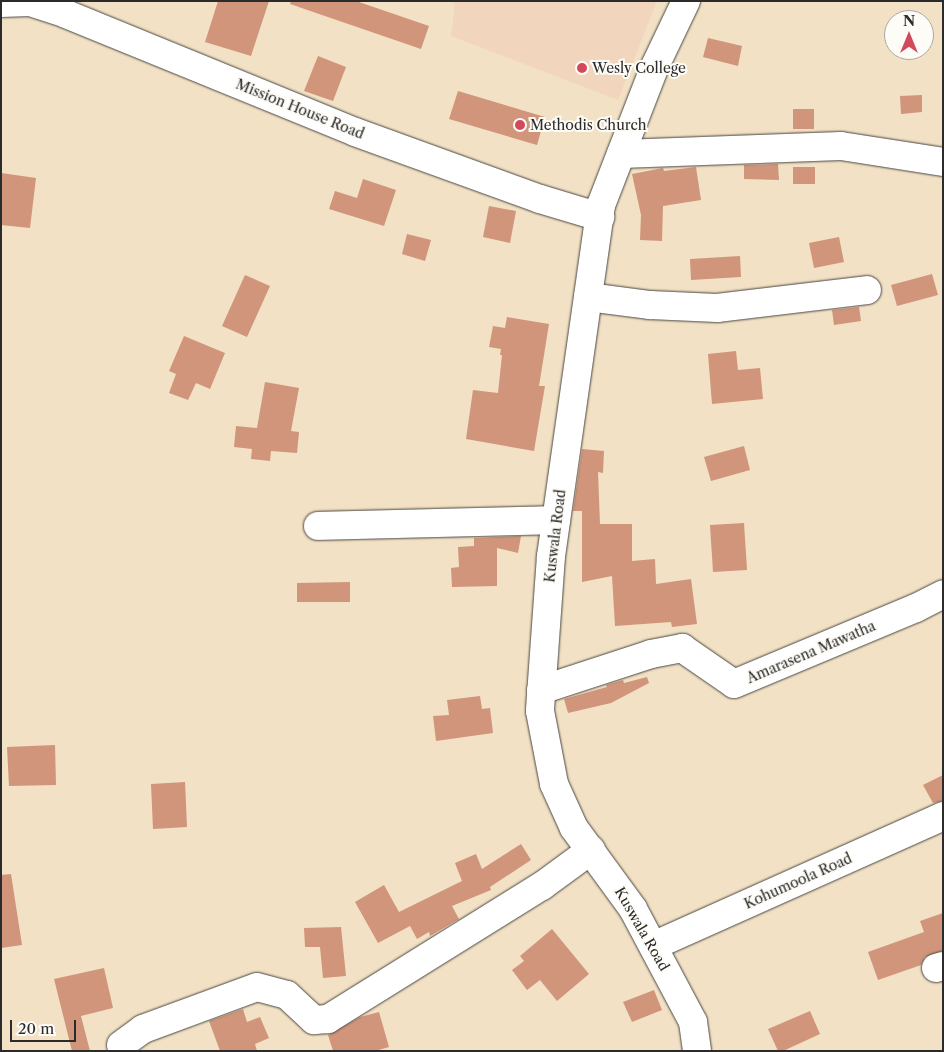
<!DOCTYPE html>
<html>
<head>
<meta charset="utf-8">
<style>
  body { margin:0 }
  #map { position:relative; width:944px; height:1052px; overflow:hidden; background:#f2e1c4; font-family:"Libre Caslon Text",serif }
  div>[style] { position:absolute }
  .built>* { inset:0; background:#f1d5bd }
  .building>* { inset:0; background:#d0957a }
  .roads { filter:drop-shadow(0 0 1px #494642) drop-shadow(0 0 1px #494642) }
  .minor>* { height:28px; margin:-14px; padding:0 14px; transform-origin:14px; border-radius:14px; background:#fff }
  .dots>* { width:14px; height:14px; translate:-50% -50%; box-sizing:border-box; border:2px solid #fdfcf7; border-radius:50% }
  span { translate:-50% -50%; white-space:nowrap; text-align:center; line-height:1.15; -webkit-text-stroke:4px #fdfcf7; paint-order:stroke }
  .poi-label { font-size:14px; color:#2b2b2b }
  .left { translate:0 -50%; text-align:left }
  .street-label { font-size:14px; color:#2b2b2b }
  .frame { position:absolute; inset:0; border:2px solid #2b2b2b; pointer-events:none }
  .north { position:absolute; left:884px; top:10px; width:50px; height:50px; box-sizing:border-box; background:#fdfcf7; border:1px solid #a9a8a5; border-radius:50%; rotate:0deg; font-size:14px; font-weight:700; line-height:20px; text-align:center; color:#2b2b2b }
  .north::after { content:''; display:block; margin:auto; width:18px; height:22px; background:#d1495b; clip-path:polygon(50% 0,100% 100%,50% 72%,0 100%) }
  .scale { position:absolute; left:10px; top:1020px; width:66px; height:22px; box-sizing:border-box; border:2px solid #2b2b2b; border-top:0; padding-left:6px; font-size:15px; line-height:18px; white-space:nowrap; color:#2b2b2b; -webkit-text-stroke:4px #fdfcf7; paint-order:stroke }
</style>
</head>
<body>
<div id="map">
  <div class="built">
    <div style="clip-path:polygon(449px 1px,657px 1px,618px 100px,451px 36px,455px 4px)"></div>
  </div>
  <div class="building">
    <div style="clip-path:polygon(218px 1px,269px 1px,251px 56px,205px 42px)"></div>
    <div style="clip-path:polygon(291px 1px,356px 1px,429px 26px,421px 49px,290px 4px)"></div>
    <div style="clip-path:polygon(708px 38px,742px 46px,738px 66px,703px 57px)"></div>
    <div style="clip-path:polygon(318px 56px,346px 67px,333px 101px,304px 91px)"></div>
    <div style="clip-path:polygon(458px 91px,545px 117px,537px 145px,449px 119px)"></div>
    <div style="clip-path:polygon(922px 95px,922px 112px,901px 114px,900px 96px)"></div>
    <div style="clip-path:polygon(793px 109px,814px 109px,814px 129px,793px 129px)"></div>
    <div style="clip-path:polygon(778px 164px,779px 180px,744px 179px,744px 165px)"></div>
    <div style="clip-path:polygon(696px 167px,701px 200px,663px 206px,662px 241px,640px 240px,641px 215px,632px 174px,663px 168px,664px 171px)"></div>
    <div style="clip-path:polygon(793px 167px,815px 167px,815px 184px,793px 184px)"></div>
    <div style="clip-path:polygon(1px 173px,36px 178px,30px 228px,1px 225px)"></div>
    <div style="clip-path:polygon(363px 179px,396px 190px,384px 226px,329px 209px,335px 191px,357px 198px)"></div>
    <div style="clip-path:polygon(489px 206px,516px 211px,510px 243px,483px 237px)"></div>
    <div style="clip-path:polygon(407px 234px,431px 240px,425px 261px,402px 254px)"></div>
    <div style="clip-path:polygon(839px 237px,844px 262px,814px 268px,809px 243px)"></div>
    <div style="clip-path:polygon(740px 256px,741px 277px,691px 280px,690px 259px)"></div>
    <div style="clip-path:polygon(932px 274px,938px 295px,897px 306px,891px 285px)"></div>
    <div style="clip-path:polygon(245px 275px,270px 286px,247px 337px,222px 326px)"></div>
    <div style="clip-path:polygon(859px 307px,861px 321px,834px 325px,832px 310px)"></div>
    <div style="clip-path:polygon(507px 317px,549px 324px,539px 386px,545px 386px,534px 451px,466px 439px,473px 390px,498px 393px,502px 355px,500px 355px,501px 349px,489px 347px,493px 326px,505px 328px)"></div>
    <div style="clip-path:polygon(184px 336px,225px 353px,210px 389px,196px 383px,188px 400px,169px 393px,176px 374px,169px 371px)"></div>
    <div style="clip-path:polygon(736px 351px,738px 370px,760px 368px,763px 399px,712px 404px,708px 354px)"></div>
    <div style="clip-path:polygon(265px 382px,299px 388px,291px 431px,299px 432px,297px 453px,271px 451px,270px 461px,251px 459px,252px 449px,234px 447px,236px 426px,257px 428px)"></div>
    <div style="clip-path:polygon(744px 446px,750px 470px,711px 481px,704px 457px)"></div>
    <div style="clip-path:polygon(582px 449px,604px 451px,603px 473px,598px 472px,600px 524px,632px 524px,632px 561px,655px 559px,656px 584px,691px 579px,697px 624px,672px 627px,671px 622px,615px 626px,612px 576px,582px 582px,582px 511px,573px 511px)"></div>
    <div style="clip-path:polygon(744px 523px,747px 570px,713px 572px,710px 525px)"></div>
    <div style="clip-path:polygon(521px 536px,518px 553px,497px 548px,497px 586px,452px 587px,451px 568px,459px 567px,458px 547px,474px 546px,474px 538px)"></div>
    <div style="clip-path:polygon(350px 582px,350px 602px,297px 602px,297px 583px)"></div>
    <div style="clip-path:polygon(647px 677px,649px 683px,611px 703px,568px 713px,564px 699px,607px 687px,606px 685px,623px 680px,624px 683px)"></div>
    <div style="clip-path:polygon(480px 696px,482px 709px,490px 708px,493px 733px,436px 741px,433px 716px,449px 715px,447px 700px)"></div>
    <div style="clip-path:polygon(55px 745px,56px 785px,9px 786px,7px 747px)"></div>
    <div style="clip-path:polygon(943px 775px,943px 801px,933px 803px,923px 785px)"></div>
    <div style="clip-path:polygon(185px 782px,187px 827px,153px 829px,151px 784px)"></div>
    <div style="clip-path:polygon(521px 844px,531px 860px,490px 887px,491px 890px,452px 906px,459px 919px,430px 936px,429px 932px,417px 939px,410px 926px,378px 943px,355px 902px,384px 885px,399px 912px,462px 881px,455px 863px,476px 854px,482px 869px)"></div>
    <div style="clip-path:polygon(11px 874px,22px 945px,1px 948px,1px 875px)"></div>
    <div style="clip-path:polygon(943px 913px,943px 951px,925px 957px,921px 965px,878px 980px,868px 952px,924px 932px,920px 921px)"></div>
    <div style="clip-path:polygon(341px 927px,346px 976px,323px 978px,320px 947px,305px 947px,304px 928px)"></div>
    <div style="clip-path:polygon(552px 929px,589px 974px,557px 1001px,540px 980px,527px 990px,512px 970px,524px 961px,520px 956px)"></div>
    <div style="clip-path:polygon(104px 968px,113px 1008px,81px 1016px,90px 1051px,72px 1051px,54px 979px)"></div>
    <div style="clip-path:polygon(654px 990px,662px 1010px,632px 1022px,623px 1002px)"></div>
    <div style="clip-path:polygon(243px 1009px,247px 1022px,260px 1017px,269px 1038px,255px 1044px,257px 1051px,220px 1051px,209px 1021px)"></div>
    <div style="clip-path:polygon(810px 1011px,820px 1034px,783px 1051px,778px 1051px,768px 1029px)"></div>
    <div style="clip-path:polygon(379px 1012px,389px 1047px,375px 1051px,333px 1051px,328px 1035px,360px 1017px)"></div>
  </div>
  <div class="roads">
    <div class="minor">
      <div style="left:686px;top:1px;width:72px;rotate:115.5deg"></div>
      <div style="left:655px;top:66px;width:149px;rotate:111.2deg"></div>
      <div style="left:601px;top:205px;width:355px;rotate:98.1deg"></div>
      <div style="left:551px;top:556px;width:155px;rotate:94.1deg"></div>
      <div style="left:540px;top:711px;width:74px;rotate:79.1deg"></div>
      <div style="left:554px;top:784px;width:48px;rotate:65.6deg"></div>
      <div style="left:574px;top:828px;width:100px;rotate:53.9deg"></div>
      <div style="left:633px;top:909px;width:128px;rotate:62deg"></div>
      <div style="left:693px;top:1022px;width:29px;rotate:82deg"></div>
      <div style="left:1px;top:3px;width:29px;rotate:-2deg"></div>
      <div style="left:30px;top:2px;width:38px;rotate:18deg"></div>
      <div style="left:66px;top:14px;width:312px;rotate:22.2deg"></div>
      <div style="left:355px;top:132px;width:197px;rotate:19.9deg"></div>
      <div style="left:540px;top:199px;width:63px;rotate:16.7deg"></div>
      <div style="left:621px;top:154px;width:220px;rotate:-2.1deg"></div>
      <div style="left:841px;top:146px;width:103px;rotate:8.9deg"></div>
      <div style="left:588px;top:297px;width:63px;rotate:7.4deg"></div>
      <div style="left:650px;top:305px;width:67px;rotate:2.6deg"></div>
      <div style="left:717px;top:308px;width:151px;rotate:-6.8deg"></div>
      <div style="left:318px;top:526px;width:238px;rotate:-1.4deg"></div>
      <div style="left:541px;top:690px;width:116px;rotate:-18.1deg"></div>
      <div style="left:651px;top:654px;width:32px;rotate:-11deg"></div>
      <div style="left:682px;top:648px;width:63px;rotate:34.7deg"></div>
      <div style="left:734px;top:684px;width:197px;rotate:-22.7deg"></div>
      <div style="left:916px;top:608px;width:30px;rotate:-27deg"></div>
      <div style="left:653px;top:946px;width:318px;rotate:-24.1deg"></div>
      <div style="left:936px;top:968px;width:7px;rotate:-16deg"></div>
      <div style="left:121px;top:1045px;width:27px;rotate:-36deg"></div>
      <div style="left:143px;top:1029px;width:121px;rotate:-20.2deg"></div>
      <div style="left:257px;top:987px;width:31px;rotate:15deg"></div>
      <div style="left:287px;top:995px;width:37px;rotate:43deg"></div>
      <div style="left:314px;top:1020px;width:14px;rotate:-4deg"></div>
      <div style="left:328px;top:1019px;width:252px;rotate:-31.9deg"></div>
      <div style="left:542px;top:886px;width:61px;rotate:-36.3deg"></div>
    </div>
  </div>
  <div class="dots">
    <div style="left:582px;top:68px;background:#d1495b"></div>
    <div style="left:520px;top:125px;background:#d1495b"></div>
  </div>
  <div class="poi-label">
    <span class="left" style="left:592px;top:68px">Wesly College</span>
    <span class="left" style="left:530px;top:125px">Methodis Church</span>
  </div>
  <div class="street-label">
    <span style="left:300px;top:109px;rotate:22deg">Mission House Road</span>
    <span style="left:555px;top:536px;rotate:-83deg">Kuswala Road</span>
    <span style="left:811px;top:652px;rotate:-23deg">Amarasena Mawatha</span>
    <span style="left:798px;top:881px;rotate:-24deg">Kohumoola Road</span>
    <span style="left:642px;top:929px;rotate:60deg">Kuswala Road</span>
  </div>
  <div class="frame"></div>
  <div class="north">N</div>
  <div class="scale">20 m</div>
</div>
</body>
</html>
